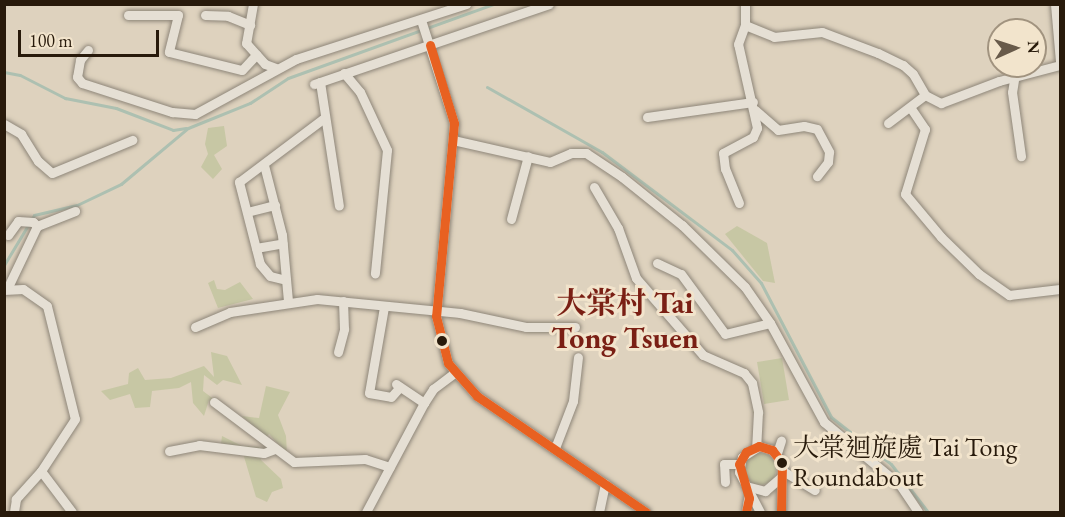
<!DOCTYPE html>
<html>
<head>
<meta charset="utf-8">
<style>
  body { margin:0 }
  #map { position:relative; width:1065px; height:517px; overflow:hidden; background:#ded2be; font-family:"EB Garamond","Noto Serif TC",serif }
  div>[style] { position:absolute }
  .green>* { inset:0; background:#c7c7a4 }
  .round { border-radius:50% }
  .stream>* { height:3px; margin:-1.5px; padding:0 1.5px; transform-origin:1.5px; border-radius:1.5px; background:#adc0b1 }
  .roads { filter:drop-shadow(0 0 2px #8e8679) drop-shadow(0 0 2px #8e8679) }
  .minor>* { height:9px; margin:-4.5px; padding:0 4.5px; transform-origin:4.5px; border-radius:4.5px; background:#e5dfd4 }
  .bus-1>* { height:9px; margin:-4.5px; padding:0 4.5px; transform-origin:4.5px; border-radius:4.5px; background:#e86121 }
  .dots>* { width:16px; height:16px; translate:-50% -50%; box-sizing:border-box; border:3px solid #f2e4cc; border-radius:50% }
  span { translate:-50% -50%; white-space:nowrap; text-align:center; line-height:1.15; -webkit-text-stroke:6px #f2e4cc; paint-order:stroke }
  .bus-label { font-size:26px; color:#281a0b }
  .left { translate:0 -50%; text-align:left }
  .quarter-label { font-size:30px; color:#7a1f14; font-weight:700 }
  .frame { position:absolute; inset:0; border:6px solid #281a0b; pointer-events:none }
  .north { position:absolute; left:987px; top:18px; width:60px; height:60px; box-sizing:border-box; background:#f2e4cc; border:2px solid #a1937f; border-radius:50%; rotate:87deg; font-size:16px; font-weight:700; line-height:24px; text-align:center; color:#281a0b }
  .north::after { content:''; display:block; margin:auto; width:21px; height:27px; background:#685a4a; clip-path:polygon(50% 0,100% 100%,50% 72%,0 100%) }
  .scale { position:absolute; left:18px; top:30px; width:141px; height:27px; box-sizing:border-box; border:3px solid #281a0b; border-top:0; padding-left:8px; font-size:18px; line-height:21px; white-space:nowrap; color:#281a0b; -webkit-text-stroke:4px #f2e4cc; paint-order:stroke }
</style>
</head>
<body>
<div id="map">
  <div class="green">
    <div style="clip-path:polygon(224px 126px,227px 146px,214px 155px,222px 169px,213px 179px,201px 167px,208px 154px,205px 144px,208px 128px)"></div>
    <div style="clip-path:polygon(737px 226px,767px 243px,775px 283px,763px 281px,725px 234px)"></div>
    <div style="clip-path:polygon(214px 280px,217px 289px,225px 290px,240px 282px,253px 299px,218px 308px,208px 283px)"></div>
    <div style="clip-path:polygon(211px 352px,227px 356px,242px 385px,223px 380px,217px 385px,204px 375px,203px 391px,215px 400px,211px 405px,209px 400px,204px 416px,193px 403px,191px 382px,179px 388px,152px 391px,150px 407px,135px 408px,130px 394px,110px 400px,101px 391px,128px 384px,129px 373px,138px 368px,145px 380px,171px 378px,204px 366px,214px 377px)"></div>
    <div style="clip-path:polygon(782px 358px,789px 400px,764px 404px,757px 362px)"></div>
    <div style="clip-path:polygon(266px 386px,290px 392px,278px 415px,286px 436px,287px 454px,269px 434px,266px 438px,242px 416px,259px 418px)"></div>
    <div style="clip-path:polygon(222px 436px,242px 446px,259px 447px,261px 460px,281px 479px,283px 488px,272px 492px,267px 502px,256px 497px,242px 450px,221px 444px)"></div>
    <div class="round" style="left:744px;top:453px;width:32px;height:32px"></div>
  </div>
  <div class="stream">
    <div style="left:4px;top:72px;width:16px;rotate:11deg"></div>
    <div style="left:20px;top:75px;width:51px;rotate:27.1deg"></div>
    <div style="left:65px;top:98px;width:52px;rotate:11.1deg"></div>
    <div style="left:116px;top:108px;width:61px;rotate:21.1deg"></div>
    <div style="left:173px;top:130px;width:13px;rotate:-9deg"></div>
    <div style="left:487px;top:87px;width:132px;rotate:29.5deg"></div>
    <div style="left:602px;top:152px;width:163px;rotate:37deg"></div>
    <div style="left:732px;top:250px;width:44px;rotate:48.7deg"></div>
    <div style="left:761px;top:283px;width:151px;rotate:62.4deg"></div>
    <div style="left:831px;top:417px;width:76px;rotate:38.1deg"></div>
    <div style="left:891px;top:464px;width:61px;rotate:52.4deg"></div>
    <div style="left:4px;top:265px;width:58px;rotate:-59deg"></div>
    <div style="left:34px;top:215px;width:44px;rotate:-13.1deg"></div>
    <div style="left:77px;top:205px;width:49px;rotate:-25.5deg"></div>
    <div style="left:121px;top:184px;width:87px;rotate:-39.9deg"></div>
    <div style="left:188px;top:128px;width:67px;rotate:-22deg"></div>
    <div style="left:250px;top:103px;width:45px;rotate:-33.3deg"></div>
    <div style="left:288px;top:78px;width:218px;rotate:-19.8deg"></div>
  </div>
  <div class="roads">
    <div class="minor">
      <div style="left:253px;top:4px;width:40px;rotate:100deg"></div>
      <div style="left:246px;top:43px;width:28px;rotate:48deg"></div>
      <div style="left:265px;top:64px;width:12px;rotate:20deg"></div>
      <div style="left:1055px;top:4px;width:57px;rotate:85deg"></div>
      <div style="left:128px;top:15px;width:50px"></div>
      <div style="left:178px;top:15px;width:38px;rotate:104deg"></div>
      <div style="left:169px;top:52px;width:75px;rotate:13.9deg"></div>
      <div style="left:242px;top:70px;width:21px;rotate:-47deg"></div>
      <div style="left:205px;top:15px;width:23px;rotate:2deg"></div>
      <div style="left:228px;top:16px;width:24px;rotate:22deg"></div>
      <div style="left:421px;top:20px;width:108px;rotate:72.2deg"></div>
      <div style="left:454px;top:123px;width:194px;rotate:95.3deg"></div>
      <div style="left:436px;top:316px;width:49px;rotate:75.7deg"></div>
      <div style="left:448px;top:363px;width:44px;rotate:48.7deg"></div>
      <div style="left:477px;top:396px;width:205px;rotate:34.5deg"></div>
      <div style="left:745px;top:25px;width:31px;rotate:22deg"></div>
      <div style="left:774px;top:37px;width:48px;rotate:-5.9deg"></div>
      <div style="left:822px;top:32px;width:60px;rotate:20.6deg"></div>
      <div style="left:878px;top:53px;width:28px;rotate:26deg"></div>
      <div style="left:903px;top:65px;width:13px;rotate:42deg"></div>
      <div style="left:913px;top:74px;width:24px;rotate:60deg"></div>
      <div style="left:925px;top:95px;width:18px;rotate:27deg"></div>
      <div style="left:941px;top:103px;width:62px;rotate:-20.8deg"></div>
      <div style="left:999px;top:81px;width:63px;rotate:-14.7deg"></div>
      <div style="left:88px;top:50px;width:13px;rotate:129deg"></div>
      <div style="left:80px;top:60px;width:17px;rotate:100deg"></div>
      <div style="left:77px;top:77px;width:8px;rotate:50deg"></div>
      <div style="left:82px;top:83px;width:95px;rotate:17.9deg"></div>
      <div style="left:172px;top:112px;width:23px;rotate:5deg"></div>
      <div style="left:195px;top:114px;width:115px;rotate:-28.6deg"></div>
      <div style="left:296px;top:59px;width:179px;rotate:-17.9deg"></div>
      <div style="left:344px;top:73px;width:25px;rotate:50deg"></div>
      <div style="left:360px;top:92px;width:64px;rotate:65deg"></div>
      <div style="left:387px;top:150px;width:124px;rotate:95.6deg"></div>
      <div style="left:1014px;top:80px;width:12px;rotate:99deg"></div>
      <div style="left:1012px;top:92px;width:65px;rotate:82deg"></div>
      <div style="left:320px;top:82px;width:125px;rotate:81.3deg"></div>
      <div style="left:314px;top:84px;width:248px;rotate:-18.8deg"></div>
      <div style="left:910px;top:107px;width:27px;rotate:56deg"></div>
      <div style="left:925px;top:129px;width:68px;rotate:107.1deg"></div>
      <div style="left:905px;top:194px;width:56px;rotate:50.1deg"></div>
      <div style="left:941px;top:237px;width:53px;rotate:44.2deg"></div>
      <div style="left:979px;top:274px;width:37px;rotate:35deg"></div>
      <div style="left:1009px;top:295px;width:51px;rotate:-6.7deg"></div>
      <div style="left:755px;top:110px;width:30px;rotate:41deg"></div>
      <div style="left:778px;top:130px;width:26px;rotate:-9deg"></div>
      <div style="left:804px;top:126px;width:13px;rotate:13deg"></div>
      <div style="left:817px;top:129px;width:26px;rotate:62deg"></div>
      <div style="left:829px;top:152px;width:10px;rotate:96deg"></div>
      <div style="left:828px;top:162px;width:18px;rotate:128deg"></div>
      <div style="left:647px;top:117px;width:107px;rotate:-8.1deg"></div>
      <div style="left:888px;top:123px;width:46px;rotate:-37.1deg"></div>
      <div style="left:4px;top:124px;width:20px;rotate:30deg"></div>
      <div style="left:21px;top:134px;width:32px;rotate:58deg"></div>
      <div style="left:38px;top:161px;width:18px;rotate:41deg"></div>
      <div style="left:52px;top:173px;width:87px;rotate:-22.4deg"></div>
      <div style="left:453px;top:140px;width:99px;rotate:12.8deg"></div>
      <div style="left:550px;top:162px;width:23px;rotate:-23deg"></div>
      <div style="left:571px;top:153px;width:15px"></div>
      <div style="left:586px;top:153px;width:43px;rotate:33.7deg"></div>
      <div style="left:622px;top:177px;width:77px;rotate:38.7deg"></div>
      <div style="left:682px;top:225px;width:88px;rotate:44.5deg"></div>
      <div style="left:745px;top:287px;width:44px;rotate:55.2deg"></div>
      <div style="left:770px;top:323px;width:113px;rotate:61.4deg"></div>
      <div style="left:824px;top:422px;width:99px;rotate:39.7deg"></div>
      <div style="left:900px;top:485px;width:32px;rotate:56deg"></div>
      <div style="left:264px;top:165px;width:72px;rotate:75.6deg"></div>
      <div style="left:282px;top:235px;width:66px;rotate:84.8deg"></div>
      <div style="left:594px;top:187px;width:48px;rotate:59.7deg"></div>
      <div style="left:618px;top:228px;width:53px;rotate:70.2deg"></div>
      <div style="left:636px;top:278px;width:102px;rotate:49deg"></div>
      <div style="left:703px;top:355px;width:45px;rotate:23.7deg"></div>
      <div style="left:744px;top:373px;width:13px;rotate:51deg"></div>
      <div style="left:752px;top:383px;width:30px;rotate:78deg"></div>
      <div style="left:758px;top:412px;width:35px;rotate:93deg"></div>
      <div style="left:739px;top:203px;width:37px;rotate:-112deg"></div>
      <div style="left:725px;top:169px;width:16px;rotate:-97deg"></div>
      <div style="left:723px;top:153px;width:34px;rotate:-28deg"></div>
      <div style="left:753px;top:137px;width:10px;rotate:-66deg"></div>
      <div style="left:757px;top:128px;width:86px;rotate:-102.7deg"></div>
      <div style="left:738px;top:44px;width:20px;rotate:-70deg"></div>
      <div style="left:745px;top:25px;width:21px;rotate:-90deg"></div>
      <div style="left:247px;top:212px;width:29px;rotate:-14deg"></div>
      <div style="left:511px;top:219px;width:65px;rotate:-74.9deg"></div>
      <div style="left:8px;top:235px;width:17px;rotate:-54deg"></div>
      <div style="left:18px;top:221px;width:15px;rotate:4deg"></div>
      <div style="left:33px;top:222px;width:6px;rotate:45deg"></div>
      <div style="left:256px;top:248px;width:27px;rotate:-10deg"></div>
      <div style="left:657px;top:263px;width:26px;rotate:25deg"></div>
      <div style="left:681px;top:274px;width:74px;rotate:53.7deg"></div>
      <div style="left:725px;top:334px;width:46px;rotate:-13.7deg"></div>
      <div style="left:286px;top:280px;width:16px;rotate:-166deg"></div>
      <div style="left:270px;top:276px;width:16px;rotate:-130deg"></div>
      <div style="left:260px;top:264px;width:85px;rotate:-104.4deg"></div>
      <div style="left:239px;top:182px;width:105px;rotate:-36.9deg"></div>
      <div style="left:7px;top:289px;width:70px;rotate:-64.5deg"></div>
      <div style="left:37px;top:226px;width:41px;rotate:-21.5deg"></div>
      <div style="left:4px;top:290px;width:19px;rotate:-3deg"></div>
      <div style="left:23px;top:289px;width:29px;rotate:35deg"></div>
      <div style="left:47px;top:306px;width:116px;rotate:76.1deg"></div>
      <div style="left:75px;top:419px;width:62px;rotate:123.2deg"></div>
      <div style="left:41px;top:471px;width:38px;rotate:132deg"></div>
      <div style="left:16px;top:499px;width:13px;rotate:99deg"></div>
      <div style="left:384px;top:307px;width:87px;rotate:99.9deg"></div>
      <div style="left:369px;top:393px;width:22px;rotate:10deg"></div>
      <div style="left:391px;top:397px;width:13px;rotate:-48deg"></div>
      <div style="left:195px;top:327px;width:38px;rotate:-23deg"></div>
      <div style="left:230px;top:312px;width:88px;rotate:-8.5deg"></div>
      <div style="left:317px;top:299px;width:144px;rotate:5.6deg"></div>
      <div style="left:460px;top:313px;width:67px;rotate:12deg"></div>
      <div style="left:526px;top:327px;width:49px"></div>
      <div style="left:338px;top:352px;width:24px;rotate:-75deg"></div>
      <div style="left:344px;top:329px;width:28px;rotate:-92deg"></div>
      <div style="left:396px;top:384px;width:34px;rotate:34deg"></div>
      <div style="left:214px;top:402px;width:100px;rotate:36.9deg"></div>
      <div style="left:294px;top:462px;width:71px;rotate:-2.4deg"></div>
      <div style="left:365px;top:459px;width:26px;rotate:18deg"></div>
      <div style="left:555px;top:448px;width:50px;rotate:-69deg"></div>
      <div style="left:573px;top:401px;width:44px;rotate:-83.5deg"></div>
      <div style="left:169px;top:451px;width:31px;rotate:-11deg"></div>
      <div style="left:199px;top:445px;width:65px;rotate:7deg"></div>
      <div style="left:264px;top:453px;width:12px;rotate:-20deg"></div>
      <div style="left:777px;top:453px;width:13px;rotate:-72deg"></div>
      <div style="left:41px;top:471px;width:51px;rotate:52.9deg"></div>
      <div style="left:783px;top:471px;width:37px;rotate:31deg"></div>
      <div style="left:725px;top:482px;width:18px;rotate:-93deg"></div>
      <div style="left:724px;top:464px;width:15px"></div>
      <div style="left:746px;top:486px;width:20px;rotate:15deg"></div>
      <div style="left:765px;top:491px;width:21px;rotate:-41deg"></div>
      <div style="left:366px;top:512px;width:123px;rotate:-62deg"></div>
      <div style="left:424px;top:403px;width:17px;rotate:-57deg"></div>
      <div style="left:433px;top:389px;width:26px;rotate:-37deg"></div>
      <div style="left:599px;top:512px;width:29px;rotate:-78deg"></div>
      <div style="left:746px;top:512px;width:18px;rotate:-81deg"></div>
      <div style="left:760px;top:512px;width:45px;rotate:-117.7deg"></div>
      <div style="left:739px;top:472px;width:15px;rotate:-79deg"></div>
      <div style="left:742px;top:457px;width:20px;rotate:-33deg"></div>
      <div style="left:759px;top:446px;width:14px;rotate:17deg"></div>
      <div style="left:772px;top:450px;width:16px;rotate:52deg"></div>
      <div style="left:782px;top:463px;width:49px;rotate:91.2deg"></div>
    </div>
  </div>
  <div class="bus-1">
    <div style="left:430px;top:45px;width:82px;rotate:72.9deg"></div>
    <div style="left:454px;top:123px;width:194px;rotate:95.3deg"></div>
    <div style="left:436px;top:316px;width:49px;rotate:75.7deg"></div>
    <div style="left:448px;top:363px;width:44px;rotate:48.7deg"></div>
    <div style="left:477px;top:396px;width:205px;rotate:34.5deg"></div>
    <div style="left:746px;top:512px;width:14px;rotate:-78deg"></div>
    <div style="left:749px;top:498px;width:35px;rotate:-106deg"></div>
    <div style="left:739px;top:464px;width:14px;rotate:-60deg"></div>
    <div style="left:746px;top:452px;width:14px;rotate:-25deg"></div>
    <div style="left:759px;top:446px;width:14px;rotate:17deg"></div>
    <div style="left:772px;top:450px;width:16px;rotate:52deg"></div>
    <div style="left:782px;top:463px;width:49px;rotate:91.2deg"></div>
  </div>
  <div class="dots">
    <div style="left:442px;top:341px;background:#281a0b"></div>
    <div style="left:782px;top:463px;background:#281a0b"></div>
  </div>
  <div class="bus-label">
    <span class="left" style="left:793px;top:463px">大棠迴旋處 Tai Tong<br>Roundabout</span>
  </div>
  <div class="quarter-label">
    <span style="left:625px;top:320px">大棠村 Tai<br>Tong Tsuen</span>
  </div>
  <div class="frame"></div>
  <div class="north">N</div>
  <div class="scale">100 m</div>
</div>
</body>
</html>
